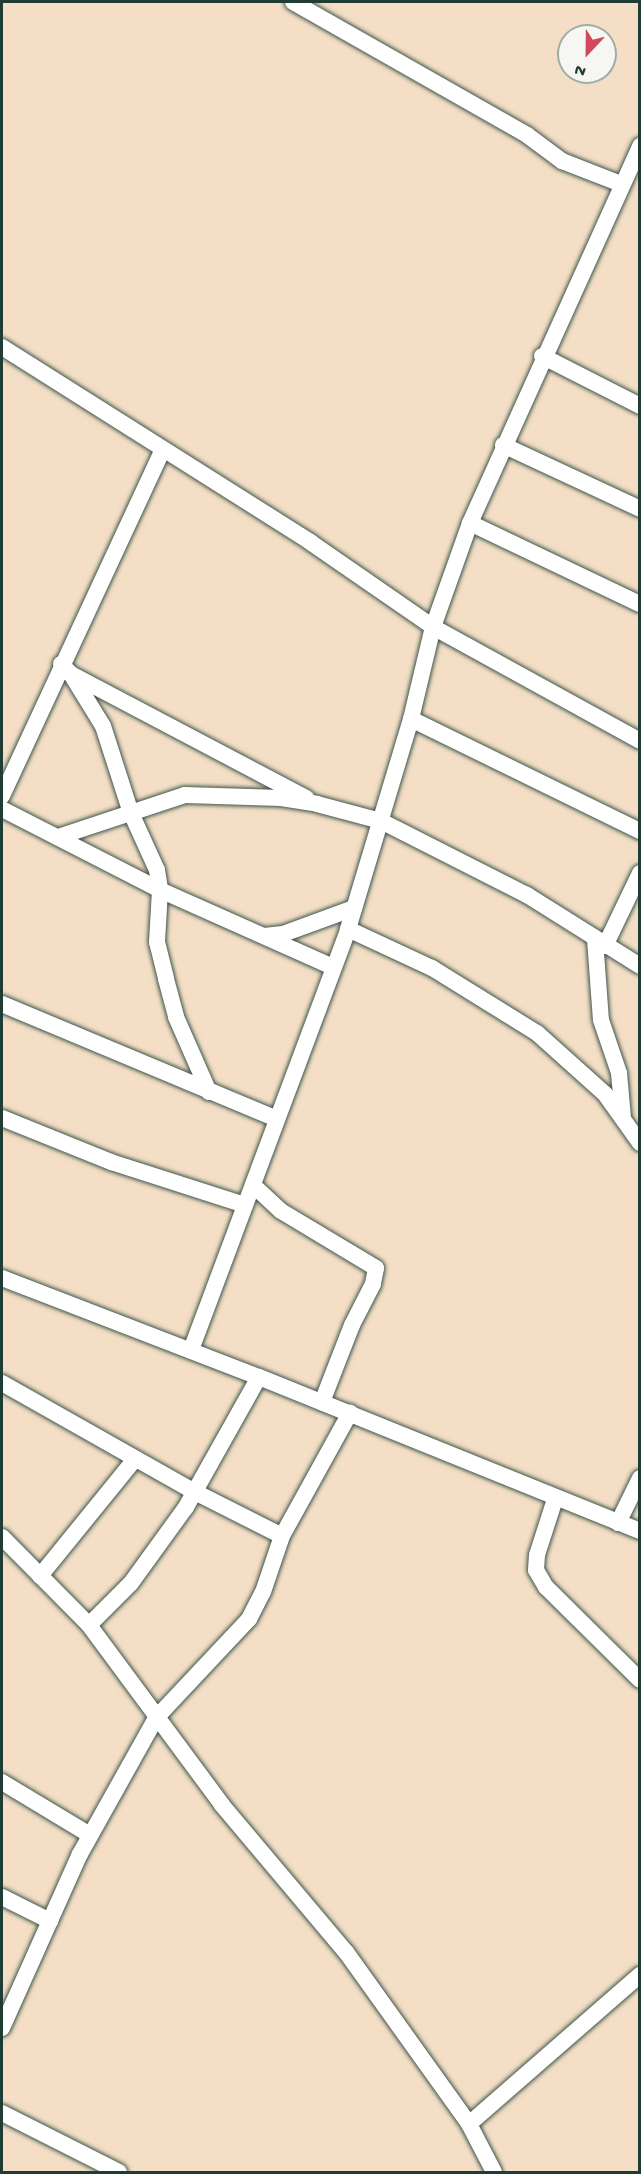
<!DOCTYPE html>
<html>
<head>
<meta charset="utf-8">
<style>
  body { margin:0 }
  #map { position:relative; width:641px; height:2174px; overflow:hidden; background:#f4dfc6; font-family:"Gochi Hand",sans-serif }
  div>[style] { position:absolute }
  .roads { filter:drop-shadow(0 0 2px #3f554a) drop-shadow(0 0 2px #3f554a) }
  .minor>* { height:16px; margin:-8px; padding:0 8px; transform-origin:8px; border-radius:8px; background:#fff }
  span { translate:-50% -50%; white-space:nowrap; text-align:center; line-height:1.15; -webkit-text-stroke:4.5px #f6f6f2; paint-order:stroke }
  .frame { position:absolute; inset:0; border:3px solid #1f3d34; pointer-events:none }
  .north { position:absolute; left:557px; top:24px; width:60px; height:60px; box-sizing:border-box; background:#f6f6f2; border:2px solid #a0aca6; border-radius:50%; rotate:202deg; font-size:16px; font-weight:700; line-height:24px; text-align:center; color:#1f3d34 }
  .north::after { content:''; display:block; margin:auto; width:21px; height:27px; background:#d1495b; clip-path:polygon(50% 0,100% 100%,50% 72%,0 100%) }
</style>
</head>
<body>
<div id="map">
  <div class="roads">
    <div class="minor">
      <div style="left:293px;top:2px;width:269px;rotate:29.6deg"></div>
      <div style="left:527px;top:135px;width:44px;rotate:36.6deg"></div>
      <div style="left:562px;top:161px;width:63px;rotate:21.3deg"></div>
      <div style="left:2px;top:347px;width:365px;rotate:32.3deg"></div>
      <div style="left:310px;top:542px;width:150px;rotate:34.6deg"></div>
      <div style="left:433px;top:627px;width:236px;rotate:28.8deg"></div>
      <div style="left:542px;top:356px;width:110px;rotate:27deg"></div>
      <div style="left:503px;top:445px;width:151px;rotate:25deg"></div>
      <div style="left:470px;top:523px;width:188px;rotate:25.5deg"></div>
      <div style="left:61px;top:664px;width:14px;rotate:45deg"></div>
      <div style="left:71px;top:674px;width:61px;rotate:58.4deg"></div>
      <div style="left:103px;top:726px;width:91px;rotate:72.2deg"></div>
      <div style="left:131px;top:813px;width:63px;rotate:65.5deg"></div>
      <div style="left:157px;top:870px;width:20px;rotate:81deg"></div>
      <div style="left:160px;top:890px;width:52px;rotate:93.3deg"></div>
      <div style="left:157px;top:942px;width:38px;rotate:76deg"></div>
      <div style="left:166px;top:979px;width:39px;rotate:75deg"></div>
      <div style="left:176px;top:1017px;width:82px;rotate:66.3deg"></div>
      <div style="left:71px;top:674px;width:266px;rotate:27.8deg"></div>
      <div style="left:411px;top:719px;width:255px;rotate:26.1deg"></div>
      <div style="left:2px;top:796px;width:380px;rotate:-65.1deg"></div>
      <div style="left:2px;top:809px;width:178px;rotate:27.1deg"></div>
      <div style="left:160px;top:890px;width:189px;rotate:24deg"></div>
      <div style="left:58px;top:837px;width:134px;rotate:-18.3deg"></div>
      <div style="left:185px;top:795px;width:96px;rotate:1.8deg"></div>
      <div style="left:281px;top:798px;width:36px;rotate:9deg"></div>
      <div style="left:317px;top:804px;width:66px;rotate:14.9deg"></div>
      <div style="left:381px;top:821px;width:164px;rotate:26.9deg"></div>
      <div style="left:527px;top:895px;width:133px;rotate:32.1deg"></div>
      <div style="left:348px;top:929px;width:93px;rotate:24.9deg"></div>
      <div style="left:432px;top:968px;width:123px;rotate:31.8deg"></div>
      <div style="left:537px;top:1033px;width:91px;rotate:41.9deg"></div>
      <div style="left:605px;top:1094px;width:60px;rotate:54.5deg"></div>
      <div style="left:264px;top:936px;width:19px;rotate:-6deg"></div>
      <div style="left:283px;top:934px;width:76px;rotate:-20.1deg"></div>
      <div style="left:595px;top:939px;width:81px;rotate:85.8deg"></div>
      <div style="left:601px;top:1020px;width:56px;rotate:71.2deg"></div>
      <div style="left:619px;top:1073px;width:45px;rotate:84.9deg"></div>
      <div style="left:605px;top:946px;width:81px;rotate:-64.4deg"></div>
      <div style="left:2px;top:1004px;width:298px;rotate:22.7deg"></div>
      <div style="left:2px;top:1118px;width:118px;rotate:22deg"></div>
      <div style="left:111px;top:1162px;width:141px;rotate:17.8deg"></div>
      <div style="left:253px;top:1185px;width:38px;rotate:43deg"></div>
      <div style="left:281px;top:1211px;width:111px;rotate:31deg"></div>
      <div style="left:376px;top:1268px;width:16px;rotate:101deg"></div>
      <div style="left:373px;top:1284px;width:46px;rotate:117.1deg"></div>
      <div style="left:352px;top:1325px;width:83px;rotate:111.3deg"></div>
      <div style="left:2px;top:1278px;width:275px;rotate:21.1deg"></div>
      <div style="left:259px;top:1377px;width:411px;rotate:22deg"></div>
      <div style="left:191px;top:1350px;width:449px;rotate:-69.5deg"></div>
      <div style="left:348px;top:929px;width:219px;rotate:-73.3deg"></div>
      <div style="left:411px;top:719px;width:95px;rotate:-76.6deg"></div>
      <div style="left:433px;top:627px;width:110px;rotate:-70.4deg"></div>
      <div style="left:470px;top:523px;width:414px;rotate:-65.7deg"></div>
      <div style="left:2px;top:1383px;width:222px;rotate:29.5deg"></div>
      <div style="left:195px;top:1492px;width:97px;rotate:26.8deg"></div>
      <div style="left:555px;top:1499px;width:59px;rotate:107.8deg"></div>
      <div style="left:537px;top:1555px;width:15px;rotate:94deg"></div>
      <div style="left:536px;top:1570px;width:20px;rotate:60deg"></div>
      <div style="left:546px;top:1587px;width:132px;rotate:44.7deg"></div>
      <div style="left:618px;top:1523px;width:50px;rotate:-63.9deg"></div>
      <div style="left:2px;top:1537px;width:124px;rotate:45.3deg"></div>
      <div style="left:89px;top:1625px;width:224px;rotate:53.5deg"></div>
      <div style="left:222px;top:1805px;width:192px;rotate:49.9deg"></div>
      <div style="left:346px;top:1952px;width:211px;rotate:54.4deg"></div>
      <div style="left:469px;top:2124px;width:54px;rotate:62.5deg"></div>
      <div style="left:40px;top:1576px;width:151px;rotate:-50.9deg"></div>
      <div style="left:89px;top:1625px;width:59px;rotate:-45deg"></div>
      <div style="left:131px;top:1583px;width:94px;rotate:-54.1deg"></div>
      <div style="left:186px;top:1507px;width:149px;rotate:-60.7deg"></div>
      <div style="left:2px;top:1782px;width:103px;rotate:31.1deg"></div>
      <div style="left:2px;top:1897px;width:54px;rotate:26.6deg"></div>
      <div style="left:2px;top:2028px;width:191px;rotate:-65.9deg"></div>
      <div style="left:80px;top:1854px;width:156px;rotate:-60.8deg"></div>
      <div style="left:156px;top:1718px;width:136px;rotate:-46.8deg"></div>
      <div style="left:249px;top:1619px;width:30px;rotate:-63deg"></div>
      <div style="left:263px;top:1592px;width:59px;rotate:-71.3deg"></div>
      <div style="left:282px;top:1536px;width:141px;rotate:-61.1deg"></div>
      <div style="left:2px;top:2113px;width:131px;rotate:26.8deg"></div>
      <div style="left:469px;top:2124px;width:227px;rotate:-41.1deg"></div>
    </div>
  </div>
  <div class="frame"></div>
  <div class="north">N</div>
</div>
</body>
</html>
